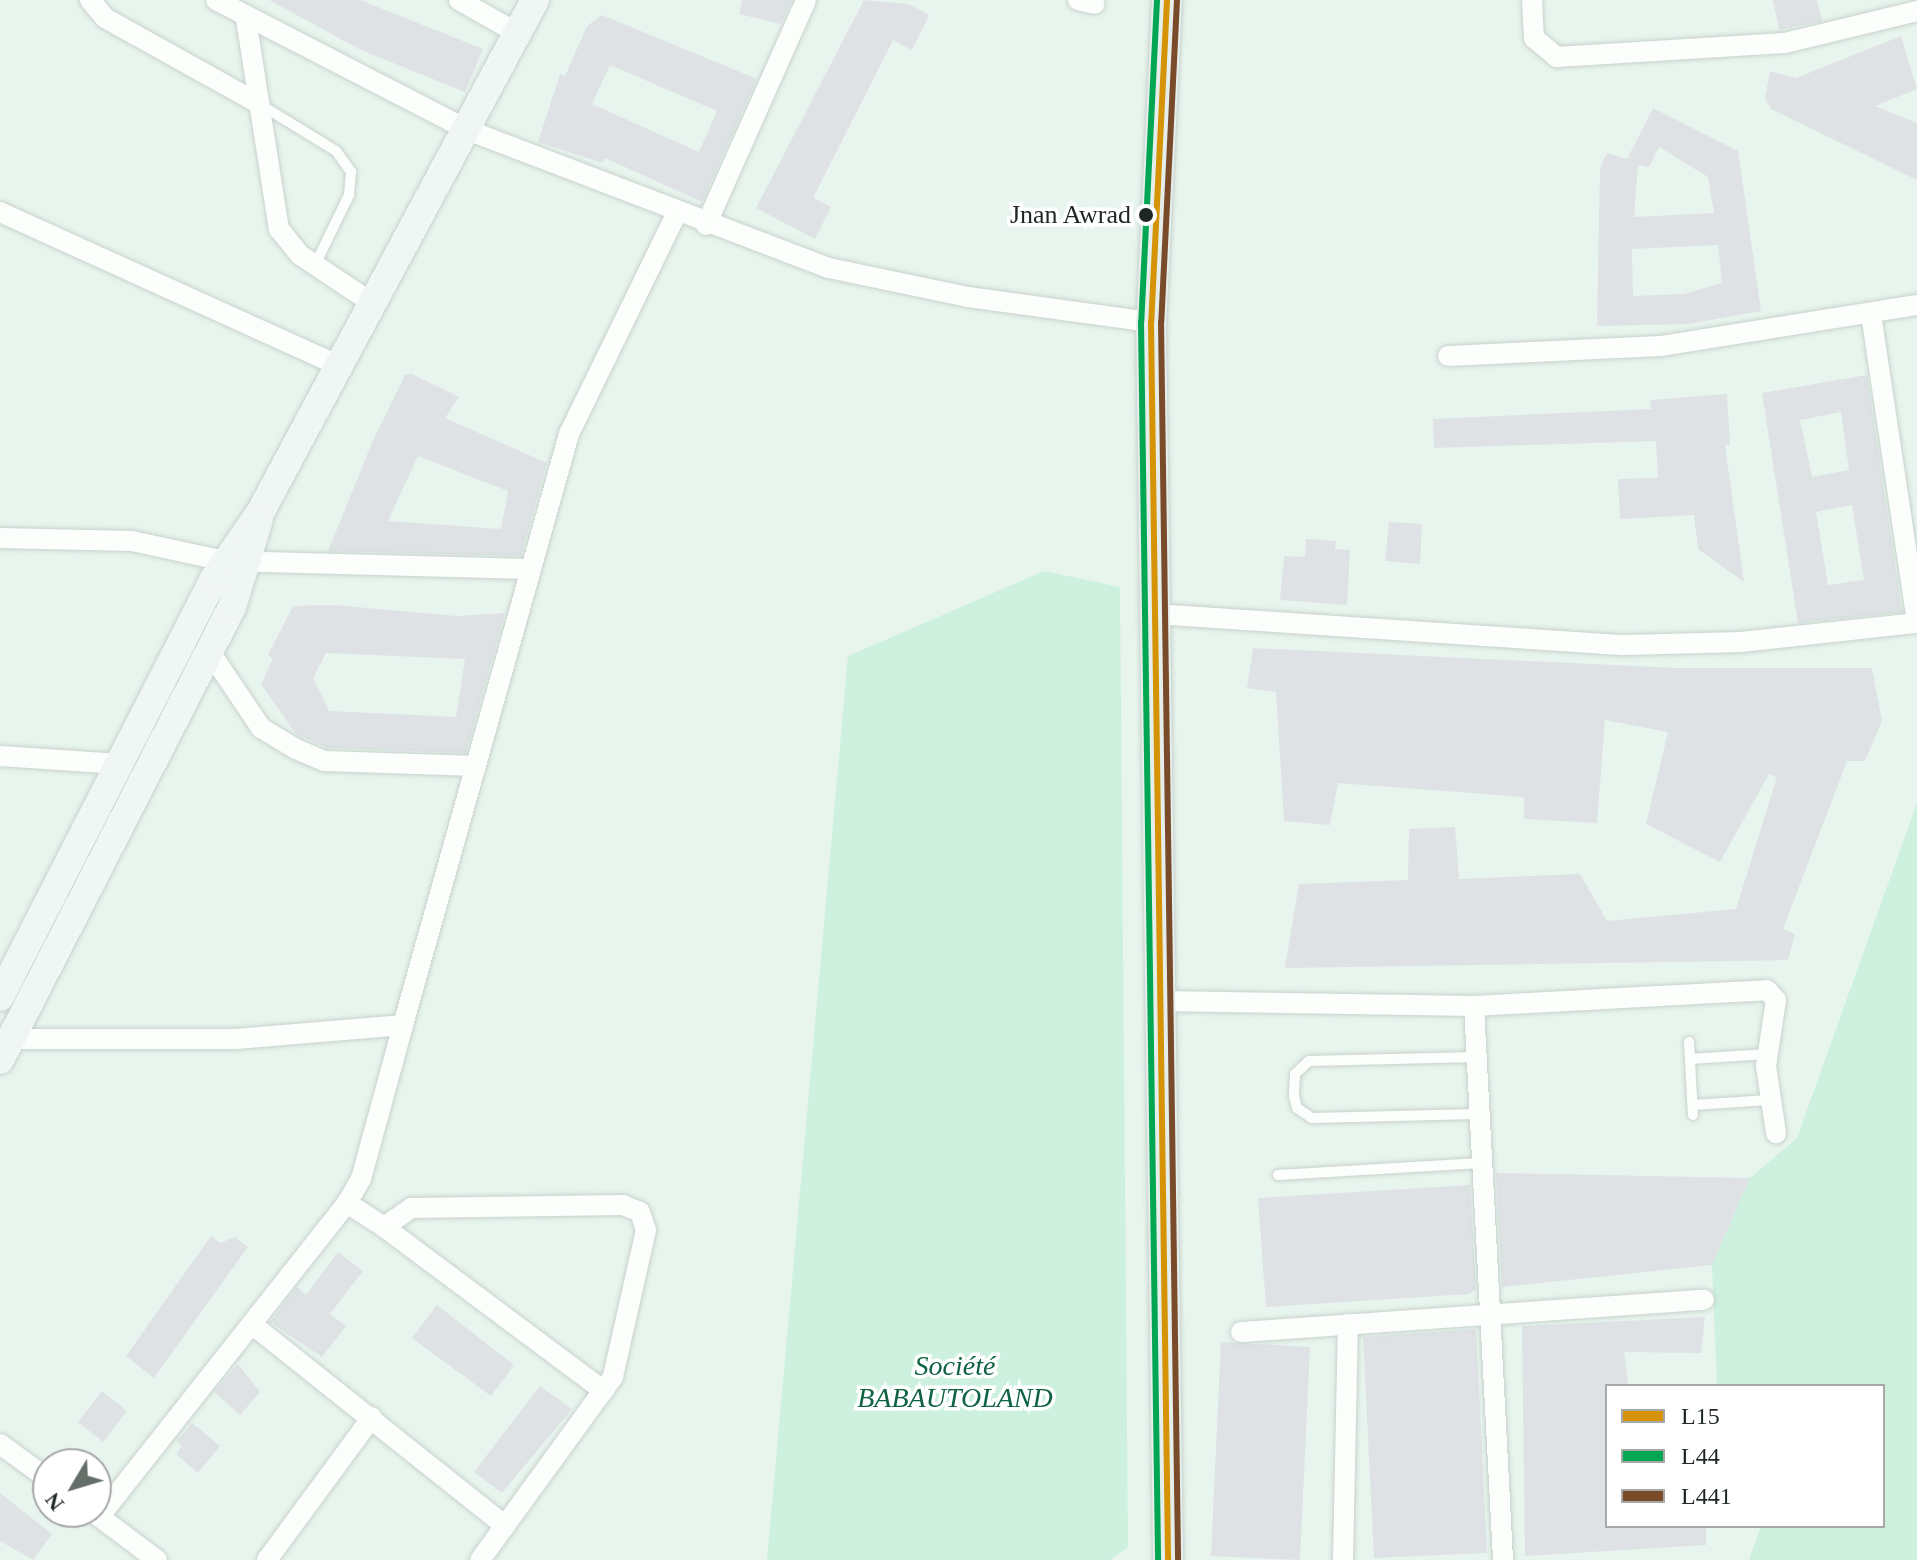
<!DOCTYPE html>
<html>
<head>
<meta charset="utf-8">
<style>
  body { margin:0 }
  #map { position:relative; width:1917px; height:1560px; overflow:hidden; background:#e8f5ee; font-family:Georgia,serif }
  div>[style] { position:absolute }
  .green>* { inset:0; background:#cdf1de }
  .building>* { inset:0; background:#dee2e4 }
  .roads { filter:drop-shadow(0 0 2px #c8d2cd) drop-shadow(0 0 2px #c8d2cd) }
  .lane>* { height:10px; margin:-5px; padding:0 5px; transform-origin:5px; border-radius:5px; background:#fcfefc }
  .street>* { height:20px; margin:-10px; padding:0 10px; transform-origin:10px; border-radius:10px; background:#fcfefc }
  .secondary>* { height:28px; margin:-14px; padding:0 14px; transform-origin:14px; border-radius:14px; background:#f0f6f3 }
  .primary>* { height:30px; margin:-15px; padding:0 15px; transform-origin:15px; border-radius:15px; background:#e5eeea }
  .bus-1>* { height:6px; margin:-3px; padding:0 3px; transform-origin:3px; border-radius:3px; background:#d69305 }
  .bus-2>* { height:6px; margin:-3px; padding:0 3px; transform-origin:3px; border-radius:3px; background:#00a651 }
  .bus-3>* { height:6px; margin:-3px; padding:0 3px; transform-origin:3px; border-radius:3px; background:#7a4b2a }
  .dots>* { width:22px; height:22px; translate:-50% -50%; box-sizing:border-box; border:4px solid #fff; border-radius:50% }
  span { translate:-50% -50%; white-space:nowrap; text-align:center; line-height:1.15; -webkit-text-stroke:7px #fff; paint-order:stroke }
  .bus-label { font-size:26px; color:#1e2722 }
  .right { translate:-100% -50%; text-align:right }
  .park-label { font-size:28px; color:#0f6242; font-style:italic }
  .legend { position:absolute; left:1605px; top:1384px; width:280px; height:144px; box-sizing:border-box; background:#fff; border:2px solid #a5a9a7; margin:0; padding:10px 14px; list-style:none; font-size:24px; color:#1e2722 }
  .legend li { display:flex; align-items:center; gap:16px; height:40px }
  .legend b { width:40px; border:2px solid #a5a9a7 }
  .north { position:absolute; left:32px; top:1448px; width:80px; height:80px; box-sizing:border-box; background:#fff; border:2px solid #a5a9a7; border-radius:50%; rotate:232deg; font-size:22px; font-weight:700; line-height:32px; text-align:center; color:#1e2722 }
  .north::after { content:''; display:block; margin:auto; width:28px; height:36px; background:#656f69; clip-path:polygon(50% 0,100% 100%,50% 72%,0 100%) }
</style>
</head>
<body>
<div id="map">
  <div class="green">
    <div style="clip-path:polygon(1044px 571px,1120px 587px,1128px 1547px,1110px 1560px,767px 1560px,848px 656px)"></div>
    <div style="clip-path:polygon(1917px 803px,1917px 1560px,1749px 1560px,1761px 1526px,1883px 1526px,1883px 1386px,1717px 1386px,1712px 1265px,1750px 1178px,1797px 1138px)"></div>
  </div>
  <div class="building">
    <div style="clip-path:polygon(269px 0,360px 0,483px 49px,465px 92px,361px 50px)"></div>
    <div style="clip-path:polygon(742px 0,792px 0,781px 24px,739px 14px)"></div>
    <div style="clip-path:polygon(864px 0,908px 4px,929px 15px,912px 50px,893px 40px,813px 198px,831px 207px,815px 239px,756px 208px)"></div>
    <div style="clip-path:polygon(1773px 0,1817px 0,1822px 21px,1779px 30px)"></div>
    <div style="clip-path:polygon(evenodd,602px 15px,757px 79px,702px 202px,605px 158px,603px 163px,538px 142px,560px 74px,565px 76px,587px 26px,602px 15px,610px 65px,717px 111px,699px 152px,592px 104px,610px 65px)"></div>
    <div style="clip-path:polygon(1901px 36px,1917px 89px,1875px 106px,1917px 123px,1917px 180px,1771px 109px,1765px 98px,1770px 71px,1796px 78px)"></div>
    <div style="clip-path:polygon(evenodd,1653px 108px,1738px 151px,1761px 311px,1689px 324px,1597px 326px,1600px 168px,1607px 153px,1627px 159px,1653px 108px,1659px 147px,1708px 177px,1714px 213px,1634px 217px,1638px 165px,1649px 167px,1659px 147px,1653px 108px,1718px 245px,1722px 283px,1684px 294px,1633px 296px,1632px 249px,1718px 245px)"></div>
    <div style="clip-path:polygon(evenodd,412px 374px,459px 397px,445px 418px,547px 463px,521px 556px,328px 551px,374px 438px,405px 375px,412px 374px,418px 456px,508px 491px,501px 529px,388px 521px,418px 456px)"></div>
    <div style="clip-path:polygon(evenodd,1867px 375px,1902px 612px,1798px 623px,1762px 393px,1867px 375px,1841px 412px,1849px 470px,1812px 477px,1800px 420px,1841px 412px,1867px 375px,1852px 505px,1864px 580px,1828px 585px,1816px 512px,1852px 505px)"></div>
    <div style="clip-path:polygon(1727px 394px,1730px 445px,1725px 445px,1744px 582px,1698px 549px,1694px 515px,1620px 519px,1618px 479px,1658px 478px,1656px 441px,1434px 448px,1433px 419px,1651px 409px,1650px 400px)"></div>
    <div style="clip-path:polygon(1389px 522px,1422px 524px,1420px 564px,1385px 561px)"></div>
    <div style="clip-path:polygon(1306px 539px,1336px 541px,1335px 549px,1350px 550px,1347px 605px,1280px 600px,1284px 556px,1305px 557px)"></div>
    <div style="clip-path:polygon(evenodd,334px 605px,456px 616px,505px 613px,466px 753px,327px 748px,296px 734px,261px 684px,273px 658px,268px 655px,293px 606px,334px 605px,326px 653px,465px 659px,456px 717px,329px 711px,313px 678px,326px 653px)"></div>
    <div style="clip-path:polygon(1253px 648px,1677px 668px,1872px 668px,1882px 721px,1865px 761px,1847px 761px,1783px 929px,1795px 934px,1788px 960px,1285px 968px,1299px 884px,1408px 880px,1409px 829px,1455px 827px,1459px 879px,1580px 874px,1607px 921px,1736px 909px,1777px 777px,1769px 774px,1720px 862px,1646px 824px,1668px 732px,1605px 720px,1597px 823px,1524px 819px,1524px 797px,1338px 783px,1330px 825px,1284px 821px,1276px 692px,1247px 688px)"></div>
    <div style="clip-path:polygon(1496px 1173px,1750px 1178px,1712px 1265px,1502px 1287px)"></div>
    <div style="clip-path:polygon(1470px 1185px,1476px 1289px,1469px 1294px,1266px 1307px,1258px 1198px)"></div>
    <div style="clip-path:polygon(211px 1236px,220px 1243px,235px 1237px,248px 1247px,154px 1378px,126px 1356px)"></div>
    <div style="clip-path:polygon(338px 1252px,363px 1271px,330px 1314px,346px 1326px,322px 1357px,270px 1322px,297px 1287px,306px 1295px)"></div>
    <div style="clip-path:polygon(437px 1305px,514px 1365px,491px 1396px,412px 1338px)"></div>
    <div style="clip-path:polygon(1705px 1317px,1701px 1353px,1624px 1352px,1628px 1386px,1607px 1386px,1607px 1526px,1706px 1526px,1706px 1545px,1525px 1556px,1522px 1326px)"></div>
    <div style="clip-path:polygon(1476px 1329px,1487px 1553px,1374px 1558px,1363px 1337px)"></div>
    <div style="clip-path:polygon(1221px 1342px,1310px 1347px,1300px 1560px,1211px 1556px)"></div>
    <div style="clip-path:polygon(238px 1364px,260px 1392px,240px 1415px,214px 1392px)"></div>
    <div style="clip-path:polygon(540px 1386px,572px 1409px,502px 1493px,474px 1472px)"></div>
    <div style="clip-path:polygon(102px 1391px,127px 1411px,103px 1442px,78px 1422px)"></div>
    <div style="clip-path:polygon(192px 1423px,220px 1446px,198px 1473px,176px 1454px,182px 1446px,177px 1441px)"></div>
    <div style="clip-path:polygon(0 1493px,52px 1534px,33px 1560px,0 1541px)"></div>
  </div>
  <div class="roads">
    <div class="lane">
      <div style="left:261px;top:105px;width:88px;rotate:31.5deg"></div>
      <div style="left:336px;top:151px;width:26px;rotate:54deg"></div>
      <div style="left:351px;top:172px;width:23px;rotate:95deg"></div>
      <div style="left:349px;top:195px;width:78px;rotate:115.9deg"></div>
      <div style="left:1689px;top:1042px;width:73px;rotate:86.9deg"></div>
      <div style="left:1476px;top:1057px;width:167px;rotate:178.6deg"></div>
      <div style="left:1309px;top:1061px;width:19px;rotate:137deg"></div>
      <div style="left:1295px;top:1074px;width:22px;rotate:93deg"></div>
      <div style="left:1294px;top:1096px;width:12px;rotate:76deg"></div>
      <div style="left:1297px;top:1108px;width:18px;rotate:34deg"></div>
      <div style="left:1312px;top:1118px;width:166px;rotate:-1.4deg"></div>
      <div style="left:1690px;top:1059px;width:77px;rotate:-3.7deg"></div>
      <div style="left:1693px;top:1105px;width:76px;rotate:-3.8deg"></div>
      <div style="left:1278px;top:1175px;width:203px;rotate:-3.4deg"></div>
    </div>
    <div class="street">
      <div style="left:90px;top:0;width:23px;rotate:50deg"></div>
      <div style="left:105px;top:18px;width:173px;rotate:29.1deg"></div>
      <div style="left:216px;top:0;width:286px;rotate:27.3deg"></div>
      <div style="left:470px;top:131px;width:384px;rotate:20.9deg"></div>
      <div style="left:829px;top:268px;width:142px;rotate:11.8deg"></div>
      <div style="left:968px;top:297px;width:185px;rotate:7.8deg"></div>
      <div style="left:459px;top:0;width:69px;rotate:29.5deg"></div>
      <div style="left:1078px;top:0;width:17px;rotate:13deg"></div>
      <div style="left:1532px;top:0;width:38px;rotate:87deg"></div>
      <div style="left:1534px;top:38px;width:30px;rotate:40deg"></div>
      <div style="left:1557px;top:57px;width:228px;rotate:-3.5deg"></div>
      <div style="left:1785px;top:43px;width:136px;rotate:-13.6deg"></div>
      <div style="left:246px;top:19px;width:213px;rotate:81.1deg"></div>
      <div style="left:279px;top:229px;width:33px;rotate:51deg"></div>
      <div style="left:300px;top:255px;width:90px;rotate:33.7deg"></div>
      <div style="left:0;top:212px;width:375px;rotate:24.4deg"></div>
      <div style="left:706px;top:225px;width:246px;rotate:-66deg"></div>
      <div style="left:1871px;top:314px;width:312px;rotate:81.5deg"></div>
      <div style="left:1448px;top:356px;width:213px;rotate:-2.7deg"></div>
      <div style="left:1661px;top:346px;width:259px;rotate:-9.1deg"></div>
      <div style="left:0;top:538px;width:132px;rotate:1.3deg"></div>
      <div style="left:132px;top:541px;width:95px;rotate:12.1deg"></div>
      <div style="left:225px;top:561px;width:305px;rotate:1.5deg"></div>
      <div style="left:1155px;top:614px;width:470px;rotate:3.8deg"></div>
      <div style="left:1624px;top:645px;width:117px;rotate:-1.5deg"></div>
      <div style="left:1741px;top:642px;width:177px;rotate:-6.2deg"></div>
      <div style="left:210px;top:652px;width:92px;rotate:56.1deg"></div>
      <div style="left:261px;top:728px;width:41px;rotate:31deg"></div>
      <div style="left:296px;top:749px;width:30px;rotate:23deg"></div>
      <div style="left:324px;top:761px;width:152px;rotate:1.9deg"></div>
      <div style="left:0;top:756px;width:120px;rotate:3.8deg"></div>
      <div style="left:1160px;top:1001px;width:314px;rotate:0.9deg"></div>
      <div style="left:1474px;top:1006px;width:293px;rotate:-3.1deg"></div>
      <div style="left:1767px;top:990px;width:13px;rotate:48deg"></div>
      <div style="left:1776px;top:1000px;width:67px;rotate:98.6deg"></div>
      <div style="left:1766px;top:1066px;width:68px;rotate:81.5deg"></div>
      <div style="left:1474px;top:1006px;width:555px;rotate:87deg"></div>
      <div style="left:0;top:1039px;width:236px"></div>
      <div style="left:236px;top:1039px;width:168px;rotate:-4.8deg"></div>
      <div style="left:403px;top:1025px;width:614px;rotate:-74.31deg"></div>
      <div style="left:569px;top:434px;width:244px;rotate:-64deg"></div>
      <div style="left:347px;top:1203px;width:44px;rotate:33deg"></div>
      <div style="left:384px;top:1227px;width:33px;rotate:-35deg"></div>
      <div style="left:411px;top:1208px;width:212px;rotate:-0.8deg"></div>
      <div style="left:623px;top:1205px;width:18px;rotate:22deg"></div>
      <div style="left:640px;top:1212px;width:19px;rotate:72deg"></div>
      <div style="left:646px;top:1230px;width:151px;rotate:102.7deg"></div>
      <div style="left:613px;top:1377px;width:226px;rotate:126deg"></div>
      <div style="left:384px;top:1227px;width:274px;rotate:36.7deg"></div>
      <div style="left:254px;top:1326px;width:321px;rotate:38.5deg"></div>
      <div style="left:1241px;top:1332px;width:464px;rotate:-4deg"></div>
      <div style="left:0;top:1444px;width:59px;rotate:36.1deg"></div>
      <div style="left:93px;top:1512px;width:80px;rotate:36.9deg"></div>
      <div style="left:99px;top:1517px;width:400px;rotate:-51.7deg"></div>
      <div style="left:347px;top:1203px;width:28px;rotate:-60deg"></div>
      <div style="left:361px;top:1179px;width:160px;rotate:-74.7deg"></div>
      <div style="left:267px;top:1560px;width:177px;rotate:-53.7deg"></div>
      <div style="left:1343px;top:1560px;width:236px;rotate:-88.8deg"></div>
    </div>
    <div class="secondary">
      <div style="left:0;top:997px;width:470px;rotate:-62.9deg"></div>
      <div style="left:214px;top:579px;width:83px;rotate:-55.3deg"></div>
      <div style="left:261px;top:511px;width:580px;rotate:-61.8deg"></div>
      <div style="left:0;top:1060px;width:509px;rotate:-62.88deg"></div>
      <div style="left:232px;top:607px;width:91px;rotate:-72.8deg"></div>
    </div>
    <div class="primary">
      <div style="left:1167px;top:0;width:322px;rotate:92.8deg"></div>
      <div style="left:1151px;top:322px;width:1238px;rotate:89.21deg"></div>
    </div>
  </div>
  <div class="bus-1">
    <div style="left:1167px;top:0;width:322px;rotate:92.8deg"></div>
    <div style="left:1151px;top:322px;width:1238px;rotate:89.21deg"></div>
  </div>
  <div class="bus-2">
    <div style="left:1157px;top:0;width:322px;rotate:92.8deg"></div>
    <div style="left:1141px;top:322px;width:1238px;rotate:89.21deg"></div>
  </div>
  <div class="bus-3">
    <div style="left:1177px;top:0;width:322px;rotate:92.8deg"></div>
    <div style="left:1161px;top:322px;width:1238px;rotate:89.21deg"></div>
  </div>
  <div class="dots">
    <div style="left:1146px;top:215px;background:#1e2722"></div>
  </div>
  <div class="bus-label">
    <span class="right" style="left:1131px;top:215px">Jnan Awrad</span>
  </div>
  <div class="park-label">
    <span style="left:955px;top:1382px">Société<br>BABAUTOLAND</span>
  </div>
  <ul class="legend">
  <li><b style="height:10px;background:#d69305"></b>L15</li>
  <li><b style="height:10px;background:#00a651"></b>L44</li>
  <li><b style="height:10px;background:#7a4b2a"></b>L441</li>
  </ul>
  <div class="north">N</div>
</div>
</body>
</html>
